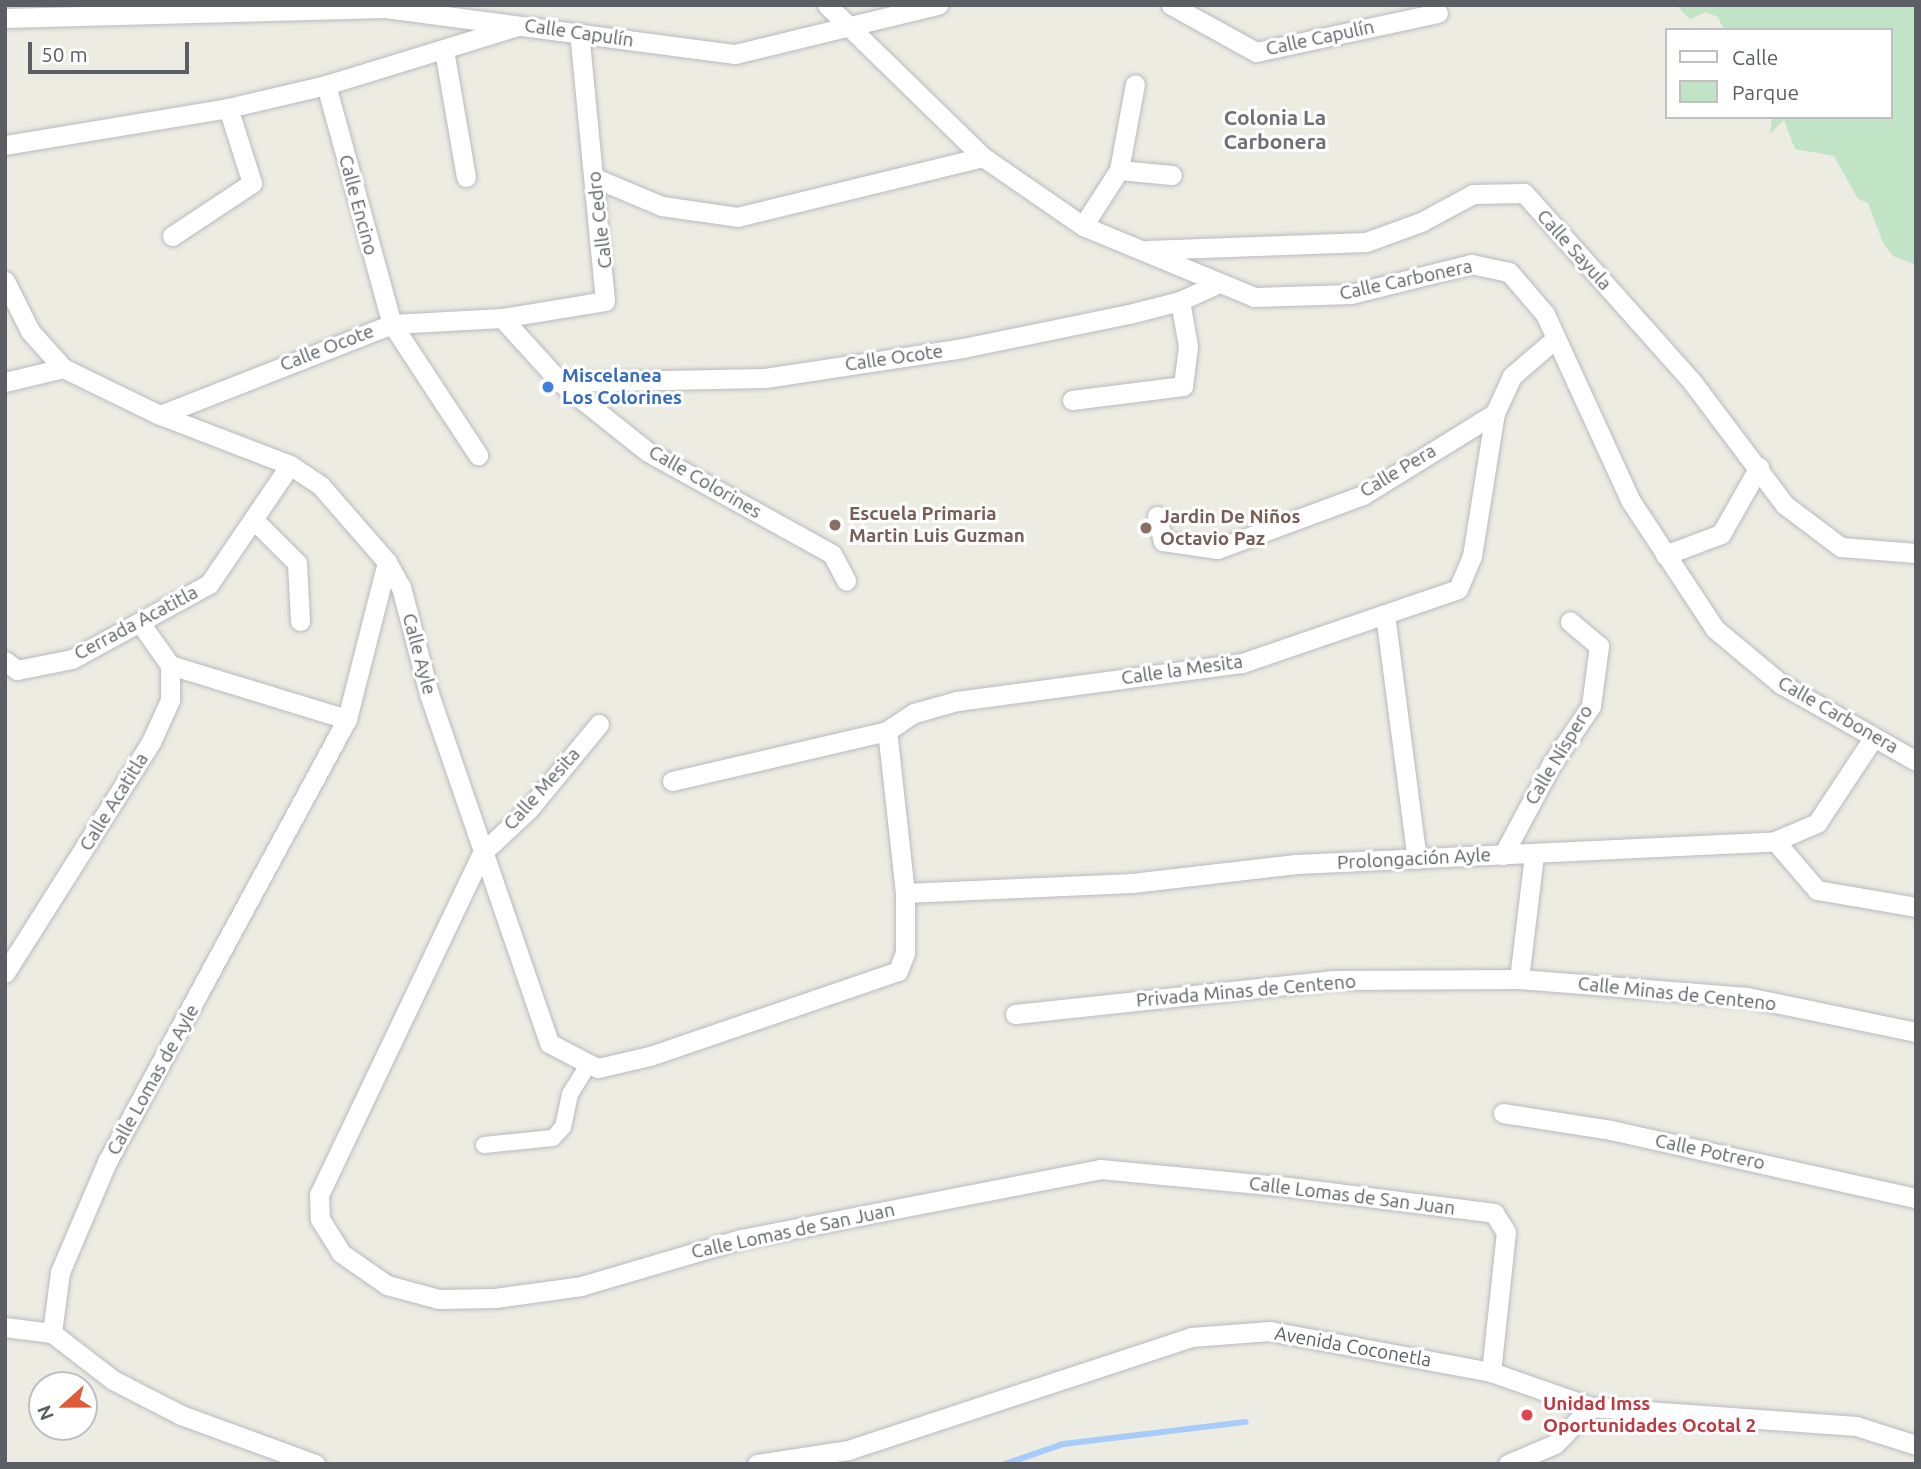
<!DOCTYPE html>
<html>
<head>
<meta charset="utf-8">
<style>
  body { margin:0 }
  #map { position:relative; width:1921px; height:1469px; overflow:hidden; background:#edece3; font-family:Ubuntu,sans-serif }
  div>[style] { position:absolute }
  .green>* { inset:0; background:#c1e3c6 }
  .stream>* { height:6px; margin:-3px; padding:0 3px; transform-origin:3px; border-radius:3px; background:#a7cbfa }
  .roads { filter:drop-shadow(0 0 2px #b8babf) drop-shadow(0 0 2px #b8babf) }
  .pedestrian>* { height:16px; margin:-8px; padding:0 8px; transform-origin:8px; border-radius:8px; background:#fff }
  .minor>* { height:19px; margin:-9.5px; padding:0 9.5px; transform-origin:9.5px; border-radius:9.5px; background:#fff }
  .dots>* { width:19px; height:19px; translate:-50% -50%; box-sizing:border-box; border:4px solid #fff; border-radius:50% }
  span { translate:-50% -50%; white-space:nowrap; text-align:center; line-height:1.15; -webkit-text-stroke:6px #fff; paint-order:stroke }
  .street-label { font-size:19px; color:#5b5e63 }
  .shop-label { font-size:19px; color:#366cbe; font-weight:700 }
  .left { translate:0 -50%; text-align:left }
  .education-label { font-size:19px; color:#785e54; font-weight:700 }
  .health-label { font-size:19px; color:#be3a42; font-weight:700 }
  .neighbourhood-label { font-size:21px; color:#6d7075; font-weight:700 }
  .frame { position:absolute; inset:0; border:7px solid #5b5e63; pointer-events:none }
  .legend { position:absolute; left:1665px; top:28px; width:228px; height:91px; box-sizing:border-box; background:#fff; border:2px solid #bdbfc1; margin:0; padding:9px 12px; list-style:none; font-size:21px; color:#5b5e63 }
  .legend li { display:flex; align-items:center; gap:14px; height:35px }
  .legend b { width:35px; border:2px solid #bdbfc1 }
  .north { position:absolute; left:28px; top:1371px; width:70px; height:70px; box-sizing:border-box; background:#fff; border:2px solid #bdbfc1; border-radius:50%; rotate:249deg; font-size:19px; font-weight:700; line-height:28px; text-align:center; color:#5b5e63 }
  .north::after { content:''; display:block; margin:auto; width:24px; height:32px; background:#df5b38; clip-path:polygon(50% 0,100% 100%,50% 72%,0 100%) }
  .scale { position:absolute; left:28px; top:42px; width:161px; height:32px; box-sizing:border-box; border:4px solid #5b5e63; border-top:0; padding-left:9px; font-size:21px; line-height:24px; white-space:nowrap; color:#5b5e63; -webkit-text-stroke:5px #fff; paint-order:stroke }
</style>
</head>
<body>
<div id="map">
  <div class="green">
    <div style="clip-path:polygon(1676px 5px,1916px 5px,1916px 265px,1893px 256px,1883px 243px,1868px 203px,1858px 199px,1834px 156px,1795px 149px,1784px 120px,1770px 134px,1772px 117px,1891px 117px,1891px 30px,1724px 30px,1718px 17px,1706px 12px,1690px 19px)"></div>
  </div>
  <div class="stream">
    <div style="left:1005px;top:1464px;width:61px;rotate:-19deg"></div>
    <div style="left:1063px;top:1444px;width:184px;rotate:-6.9deg"></div>
  </div>
  <div class="roads">
    <div class="pedestrian">
      <div style="left:484px;top:1145px;width:69px;rotate:-5.8deg"></div>
      <div style="left:553px;top:1138px;width:15px;rotate:-48deg"></div>
      <div style="left:563px;top:1127px;width:34px;rotate:-78deg"></div>
      <div style="left:570px;top:1094px;width:36px;rotate:-58deg"></div>
    </div>
    <div class="minor">
      <div style="left:827px;top:5px;width:218px;rotate:44.3deg"></div>
      <div style="left:983px;top:157px;width:121px;rotate:34.6deg"></div>
      <div style="left:1083px;top:226px;width:185px;rotate:22.5deg"></div>
      <div style="left:1254px;top:297px;width:97px;rotate:-1.8deg"></div>
      <div style="left:1351px;top:294px;width:124px;rotate:-14deg"></div>
      <div style="left:1471px;top:264px;width:39px;rotate:12deg"></div>
      <div style="left:1509px;top:272px;width:55px;rotate:49.4deg"></div>
      <div style="left:1545px;top:314px;width:205px;rotate:65.4deg"></div>
      <div style="left:1630px;top:500px;width:154px;rotate:56.6deg"></div>
      <div style="left:1715px;top:629px;width:86px;rotate:39.8deg"></div>
      <div style="left:1781px;top:684px;width:155px;rotate:29.7deg"></div>
      <div style="left:1171px;top:5px;width:97px;rotate:28.9deg"></div>
      <div style="left:1256px;top:52px;width:186px;rotate:-12.1deg"></div>
      <div style="left:5px;top:18px;width:380px;rotate:-1.5deg"></div>
      <div style="left:385px;top:8px;width:353px;rotate:7.5deg"></div>
      <div style="left:735px;top:54px;width:209px;rotate:-13.6deg"></div>
      <div style="left:444px;top:50px;width:129px;rotate:80.2deg"></div>
      <div style="left:326px;top:85px;width:248px;rotate:74.6deg"></div>
      <div style="left:392px;top:324px;width:157px;rotate:56.7deg"></div>
      <div style="left:5px;top:145px;width:226px;rotate:-9.4deg"></div>
      <div style="left:228px;top:108px;width:101px;rotate:-13.2deg"></div>
      <div style="left:326px;top:85px;width:198px;rotate:-17.1deg"></div>
      <div style="left:1119px;top:170px;width:53px;rotate:5.4deg"></div>
      <div style="left:595px;top:178px;width:73px;rotate:22.7deg"></div>
      <div style="left:662px;top:206px;width:76px;rotate:8.3deg"></div>
      <div style="left:737px;top:217px;width:253px;rotate:-13.7deg"></div>
      <div style="left:1083px;top:226px;width:67px;rotate:-57.3deg"></div>
      <div style="left:1119px;top:170px;width:87px;rotate:-79.5deg"></div>
      <div style="left:172px;top:236px;width:96px;rotate:-33.5deg"></div>
      <div style="left:252px;top:183px;width:79px;rotate:-107.7deg"></div>
      <div style="left:1147px;top:250px;width:219px;rotate:-2.1deg"></div>
      <div style="left:1366px;top:242px;width:59px;rotate:-20deg"></div>
      <div style="left:1421px;top:222px;width:59px;rotate:-28.3deg"></div>
      <div style="left:1473px;top:194px;width:51px;rotate:-1.1deg"></div>
      <div style="left:1524px;top:193px;width:254px;rotate:48.3deg"></div>
      <div style="left:1693px;top:383px;width:153px;rotate:53deg"></div>
      <div style="left:1785px;top:505px;width:70px;rotate:36.9deg"></div>
      <div style="left:1841px;top:547px;width:75px;rotate:4.6deg"></div>
      <div style="left:5px;top:281px;width:56px;rotate:63.4deg"></div>
      <div style="left:30px;top:331px;width:50px;rotate:48.3deg"></div>
      <div style="left:63px;top:368px;width:108px;rotate:25.9deg"></div>
      <div style="left:160px;top:415px;width:139px;rotate:21deg"></div>
      <div style="left:290px;top:465px;width:37px;rotate:34deg"></div>
      <div style="left:321px;top:486px;width:101px;rotate:49deg"></div>
      <div style="left:387px;top:562px;width:29px;rotate:61deg"></div>
      <div style="left:401px;top:587px;width:111px;rotate:75.3deg"></div>
      <div style="left:429px;top:694px;width:369px;rotate:71deg"></div>
      <div style="left:549px;top:1043px;width:45px;rotate:27.7deg"></div>
      <div style="left:589px;top:1064px;width:10px;rotate:24deg"></div>
      <div style="left:598px;top:1068px;width:53px;rotate:-13deg"></div>
      <div style="left:650px;top:1056px;width:262px;rotate:-18.9deg"></div>
      <div style="left:898px;top:971px;width:19px;rotate:-69deg"></div>
      <div style="left:905px;top:953px;width:60px;rotate:-90deg"></div>
      <div style="left:905px;top:893px;width:163px;rotate:-96.3deg"></div>
      <div style="left:502px;top:318px;width:86px;rotate:47.8deg"></div>
      <div style="left:560px;top:382px;width:112px;rotate:38.5deg"></div>
      <div style="left:648px;top:452px;width:210px;rotate:29deg"></div>
      <div style="left:832px;top:554px;width:30px;rotate:62deg"></div>
      <div style="left:5px;top:382px;width:60px;rotate:-13.6deg"></div>
      <div style="left:560px;top:382px;width:205px;rotate:-1.1deg"></div>
      <div style="left:765px;top:378px;width:200px;rotate:-8.6deg"></div>
      <div style="left:963px;top:348px;width:169px;rotate:-11.6deg"></div>
      <div style="left:1129px;top:314px;width:53px;rotate:-14.3deg"></div>
      <div style="left:1180px;top:301px;width:43px;rotate:-24.8deg"></div>
      <div style="left:1072px;top:400px;width:112px;rotate:-7.2deg"></div>
      <div style="left:1183px;top:386px;width:40px;rotate:-82.9deg"></div>
      <div style="left:1188px;top:346px;width:46px;rotate:-100.1deg"></div>
      <div style="left:160px;top:415px;width:249px;rotate:-21.4deg"></div>
      <div style="left:392px;top:324px;width:110px;rotate:-3.1deg"></div>
      <div style="left:502px;top:318px;width:104px;rotate:-9.4deg"></div>
      <div style="left:605px;top:301px;width:269px;rotate:-95.5deg"></div>
      <div style="left:1157px;top:516px;width:26px;rotate:77deg"></div>
      <div style="left:1163px;top:541px;width:55px;rotate:8.4deg"></div>
      <div style="left:1217px;top:549px;width:156px;rotate:-20.3deg"></div>
      <div style="left:1363px;top:495px;width:155px;rotate:-31.8deg"></div>
      <div style="left:256px;top:522px;width:58px;rotate:45deg"></div>
      <div style="left:297px;top:563px;width:58px;rotate:87deg"></div>
      <div style="left:1665px;top:555px;width:60px;rotate:-20.6deg"></div>
      <div style="left:1721px;top:534px;width:77px;rotate:-60.4deg"></div>
      <div style="left:1385px;top:614px;width:247px;rotate:82.6deg"></div>
      <div style="left:5px;top:661px;width:15px;rotate:37deg"></div>
      <div style="left:17px;top:670px;width:56px;rotate:-11.3deg"></div>
      <div style="left:72px;top:659px;width:156px;rotate:-28.7deg"></div>
      <div style="left:209px;top:584px;width:144px;rotate:-55.8deg"></div>
      <div style="left:170px;top:665px;width:185px;rotate:17deg"></div>
      <div style="left:599px;top:724px;width:110px;rotate:129.5deg"></div>
      <div style="left:529px;top:809px;width:64px;rotate:136.9deg"></div>
      <div style="left:482px;top:853px;width:378px;rotate:115.5deg"></div>
      <div style="left:319px;top:1194px;width:25px;rotate:88deg"></div>
      <div style="left:320px;top:1219px;width:40px;rotate:58deg"></div>
      <div style="left:341px;top:1253px;width:56px;rotate:34.8deg"></div>
      <div style="left:387px;top:1285px;width:54px;rotate:15.1deg"></div>
      <div style="left:439px;top:1299px;width:56px;rotate:-1deg"></div>
      <div style="left:495px;top:1298px;width:87px;rotate:-7.9deg"></div>
      <div style="left:581px;top:1286px;width:167px;rotate:-16.4deg"></div>
      <div style="left:741px;top:1239px;width:366px;rotate:-11deg"></div>
      <div style="left:1100px;top:1169px;width:190px;rotate:5.4deg"></div>
      <div style="left:1289px;top:1187px;width:207px;rotate:7.2deg"></div>
      <div style="left:1494px;top:1213px;width:22px;rotate:58deg"></div>
      <div style="left:1506px;top:1232px;width:141px;rotate:96.1deg"></div>
      <div style="left:672px;top:781px;width:221px;rotate:-13.1deg"></div>
      <div style="left:887px;top:731px;width:32px;rotate:-34deg"></div>
      <div style="left:914px;top:713px;width:45px;rotate:-15.6deg"></div>
      <div style="left:957px;top:701px;width:288px;rotate:-7.6deg"></div>
      <div style="left:1242px;top:663px;width:228px;rotate:-18.9deg"></div>
      <div style="left:1458px;top:589px;width:36px;rotate:-67deg"></div>
      <div style="left:1472px;top:556px;width:145px;rotate:-80.9deg"></div>
      <div style="left:1495px;top:413px;width:41px;rotate:-65.3deg"></div>
      <div style="left:1512px;top:376px;width:57px;rotate:-40.7deg"></div>
      <div style="left:1775px;top:841px;width:65px;rotate:49.4deg"></div>
      <div style="left:1817px;top:890px;width:100px;rotate:9.7deg"></div>
      <div style="left:1503px;top:855px;width:102px;rotate:-61.9deg"></div>
      <div style="left:1551px;top:765px;width:71px;rotate:-55.9deg"></div>
      <div style="left:1591px;top:706px;width:61px;rotate:-82.4deg"></div>
      <div style="left:1599px;top:646px;width:38px;rotate:-140deg"></div>
      <div style="left:905px;top:893px;width:227px;rotate:-2.5deg"></div>
      <div style="left:1132px;top:883px;width:165px;rotate:-6.6deg"></div>
      <div style="left:1296px;top:864px;width:480px;rotate:-2.7deg"></div>
      <div style="left:1775px;top:841px;width:46px;rotate:-23.2deg"></div>
      <div style="left:1817px;top:823px;width:103px;rotate:-56.5deg"></div>
      <div style="left:5px;top:973px;width:273px;rotate:-57.7deg"></div>
      <div style="left:151px;top:742px;width:46px;rotate:-65.7deg"></div>
      <div style="left:170px;top:700px;width:35px;rotate:-90deg"></div>
      <div style="left:170px;top:665px;width:50px;rotate:-125.3deg"></div>
      <div style="left:1519px;top:979px;width:125px;rotate:-83.1deg"></div>
      <div style="left:1015px;top:1014px;width:319px;rotate:-6.1deg"></div>
      <div style="left:1332px;top:980px;width:187px;rotate:-0.3deg"></div>
      <div style="left:1519px;top:979px;width:229px;rotate:4.5deg"></div>
      <div style="left:1747px;top:997px;width:173px;rotate:11.7deg"></div>
      <div style="left:1503px;top:1113px;width:109px;rotate:8.9deg"></div>
      <div style="left:1611px;top:1130px;width:312px;rotate:12.6deg"></div>
      <div style="left:5px;top:1327px;width:47px;rotate:7.3deg"></div>
      <div style="left:52px;top:1333px;width:77px;rotate:37.6deg"></div>
      <div style="left:113px;top:1380px;width:76px;rotate:27.2deg"></div>
      <div style="left:181px;top:1415px;width:143px;rotate:20.1deg"></div>
      <div style="left:52px;top:1333px;width:62px;rotate:-82.5deg"></div>
      <div style="left:60px;top:1272px;width:120px;rotate:-66.9deg"></div>
      <div style="left:107px;top:1162px;width:504px;rotate:-61.55deg"></div>
      <div style="left:347px;top:719px;width:162px;rotate:-75.7deg"></div>
      <div style="left:757px;top:1464px;width:92px;rotate:-8.7deg"></div>
      <div style="left:848px;top:1450px;width:361px;rotate:-18.2deg"></div>
      <div style="left:1191px;top:1337px;width:79px;rotate:-4.3deg"></div>
      <div style="left:1270px;top:1331px;width:225px;rotate:10.5deg"></div>
      <div style="left:1491px;top:1372px;width:106px;rotate:19.3deg"></div>
      <div style="left:1591px;top:1407px;width:266px;rotate:4.1deg"></div>
      <div style="left:1856px;top:1426px;width:63px;rotate:17.6deg"></div>
      <div style="left:1508px;top:1464px;width:51px;rotate:-23.1deg"></div>
      <div style="left:1555px;top:1444px;width:52px;rotate:-45.8deg"></div>
    </div>
  </div>
  <div class="dots">
    <div style="left:548px;top:387px;background:#3f7fe0"></div>
    <div style="left:835px;top:525px;background:#8d6e63"></div>
    <div style="left:1146px;top:528px;background:#8d6e63"></div>
    <div style="left:1527px;top:1415px;background:#e0444e"></div>
  </div>
  <div class="street-label">
    <span style="left:579px;top:33px;rotate:8deg">Calle Capulín</span>
    <span style="left:1320px;top:38px;rotate:-12deg">Calle Capulín</span>
    <span style="left:358px;top:205px;rotate:75deg">Calle Encino</span>
    <span style="left:600px;top:220px;rotate:-97deg">Calle Cedro</span>
    <span style="left:1574px;top:250px;rotate:48deg">Calle Sayula</span>
    <span style="left:1406px;top:280px;rotate:-12deg">Calle Carbonera</span>
    <span style="left:327px;top:348px;rotate:-21deg">Calle Ocote</span>
    <span style="left:894px;top:358px;rotate:-8deg">Calle Ocote</span>
    <span style="left:1398px;top:471px;rotate:-31deg">Calle Pera</span>
    <span style="left:705px;top:482px;rotate:30deg">Calle Colorines</span>
    <span style="left:136px;top:623px;rotate:-28deg">Cerrada Acatitla</span>
    <span style="left:419px;top:654px;rotate:75deg">Calle Ayle</span>
    <span style="left:1182px;top:670px;rotate:-8deg">Calle la Mesita</span>
    <span style="left:1838px;top:715px;rotate:30deg">Calle Carbonera</span>
    <span style="left:1559px;top:755px;rotate:-59deg">Calle Níspero</span>
    <span style="left:542px;top:789px;rotate:-48deg">Calle Mesita</span>
    <span style="left:114px;top:802px;rotate:-58deg">Calle Acatitla</span>
    <span style="left:1414px;top:859px;rotate:-3deg">Prolongación Ayle</span>
    <span style="left:1246px;top:991px;rotate:-5deg">Privada Minas de Centeno</span>
    <span style="left:1677px;top:994px;rotate:6deg">Calle Minas de Centeno</span>
    <span style="left:153px;top:1080px;rotate:-61deg">Calle Lomas de Ayle</span>
    <span style="left:1710px;top:1152px;rotate:12deg">Calle Potrero</span>
    <span style="left:1352px;top:1196px;rotate:7deg">Calle Lomas de San Juan</span>
    <span style="left:793px;top:1231px;rotate:-12deg">Calle Lomas de San Juan</span>
    <span style="left:1353px;top:1347px;rotate:10deg">Avenida Coconetla</span>
  </div>
  <div class="shop-label">
    <span class="left" style="left:562px;top:387px">Miscelanea<br>Los Colorines</span>
  </div>
  <div class="education-label">
    <span class="left" style="left:849px;top:525px">Escuela Primaria<br>Martin Luis Guzman</span>
    <span class="left" style="left:1160px;top:528px">Jardin De Niños<br>Octavio Paz</span>
  </div>
  <div class="health-label">
    <span class="left" style="left:1543px;top:1415px">Unidad Imss<br>Oportunidades Ocotal 2</span>
  </div>
  <div class="neighbourhood-label">
    <span style="left:1275px;top:129px">Colonia La<br>Carbonera</span>
  </div>
  <div class="frame"></div>
  <ul class="legend">
  <li><b style="height:9px;background:#fff"></b>Calle</li>
  <li><b style="height:19px;background:#c1e3c6"></b>Parque</li>
  </ul>
  <div class="north">N</div>
  <div class="scale">50 m</div>
</div>
</body>
</html>
